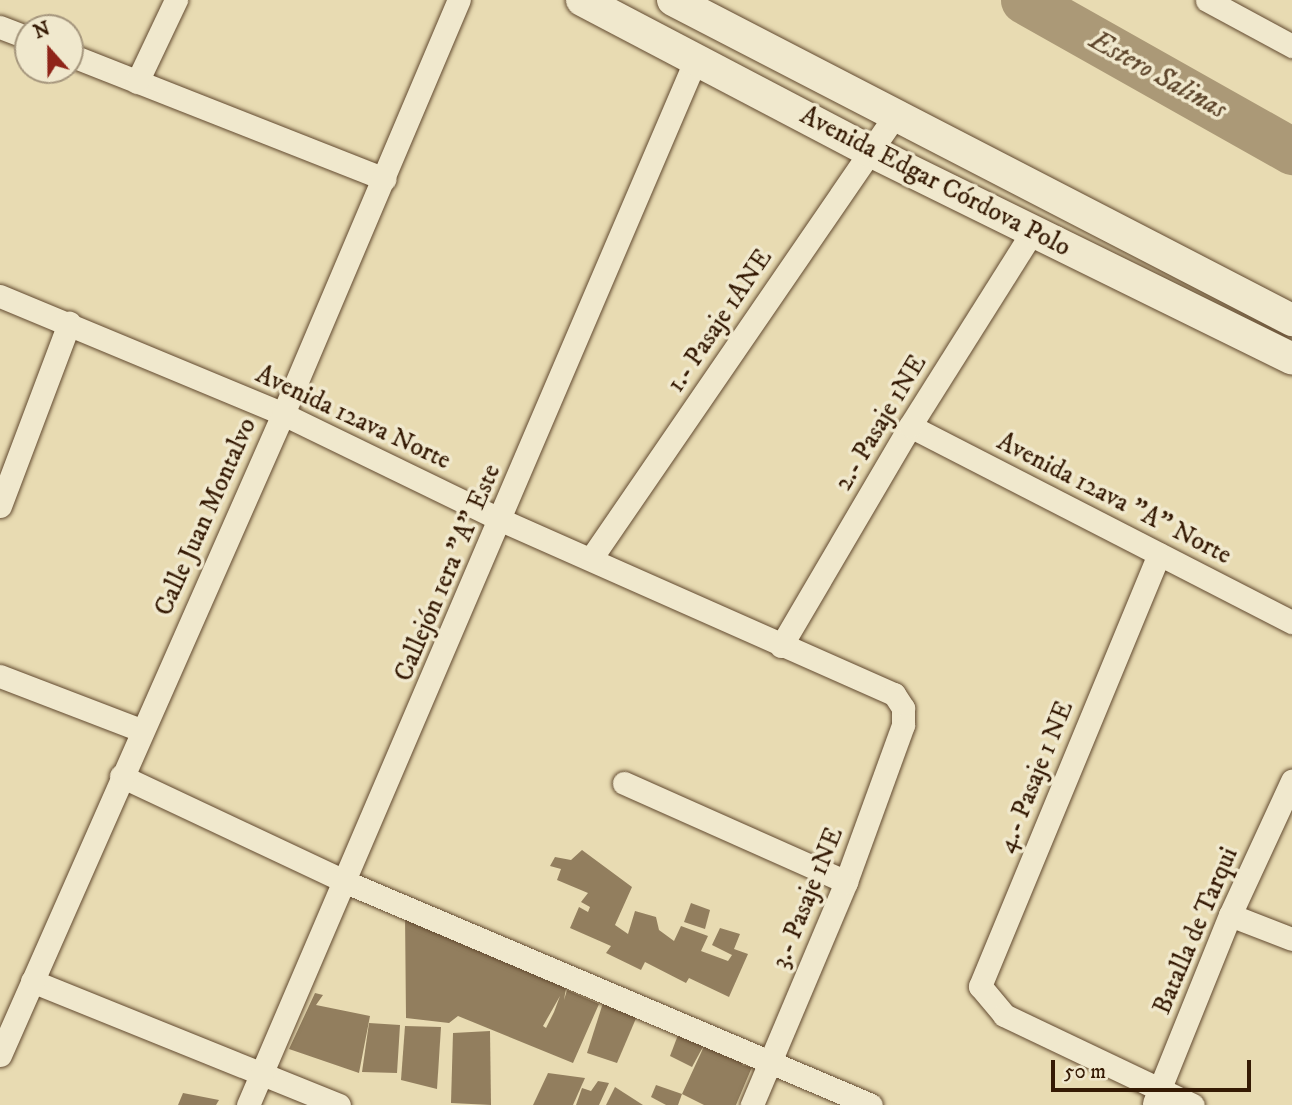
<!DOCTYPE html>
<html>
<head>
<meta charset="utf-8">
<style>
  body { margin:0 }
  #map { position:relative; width:1292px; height:1105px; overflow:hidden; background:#e8dbb2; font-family:"IM FELL DW Pica",serif }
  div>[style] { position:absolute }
  .river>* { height:47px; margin:-23.5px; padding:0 23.5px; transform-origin:23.5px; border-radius:23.5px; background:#ab9977 }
  .building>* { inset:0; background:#927e5e }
  .roads { filter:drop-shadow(0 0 2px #624a30) drop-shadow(0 0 2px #624a30) }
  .minor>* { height:23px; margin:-11.5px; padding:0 11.5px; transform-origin:11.5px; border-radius:11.5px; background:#f0e8cd }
  .secondary>* { height:32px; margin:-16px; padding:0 16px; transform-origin:16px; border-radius:16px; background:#f0e8cd }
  span { translate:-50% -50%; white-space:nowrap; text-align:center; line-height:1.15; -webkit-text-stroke:7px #f0e8cd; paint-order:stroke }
  .street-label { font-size:26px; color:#351a04 }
  .water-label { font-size:28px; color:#5e462c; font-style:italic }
  .north { position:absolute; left:14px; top:14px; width:70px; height:70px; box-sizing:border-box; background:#f0e8cd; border:2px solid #a5967d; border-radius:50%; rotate:339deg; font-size:19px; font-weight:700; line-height:28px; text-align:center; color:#351a04 }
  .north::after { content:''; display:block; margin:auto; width:24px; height:32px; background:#8f2418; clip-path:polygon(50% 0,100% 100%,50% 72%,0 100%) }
  .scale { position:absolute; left:1051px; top:1060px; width:200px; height:32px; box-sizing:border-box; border:4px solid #351a04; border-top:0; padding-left:9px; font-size:21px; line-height:24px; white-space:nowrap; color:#351a04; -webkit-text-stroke:5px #f0e8cd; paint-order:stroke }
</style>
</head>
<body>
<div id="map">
  <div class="river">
    <div style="left:1024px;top:0;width:308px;rotate:29.4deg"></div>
  </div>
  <div class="building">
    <div style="clip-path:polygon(582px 850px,632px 887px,615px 925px,628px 934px,635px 911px,656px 917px,659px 930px,674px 941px,681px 926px,708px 936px,701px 951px,728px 961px,732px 955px,712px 945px,720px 928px,740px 934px,734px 949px,748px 954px,729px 997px,689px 978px,686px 983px,645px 962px,641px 970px,606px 953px,611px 946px,570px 928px,579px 907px,588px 912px,590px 907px,581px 902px,588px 893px,557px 880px,561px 869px,550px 866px,555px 857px,571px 860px)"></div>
    <div style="clip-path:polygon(691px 903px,710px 910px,705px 929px,684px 922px)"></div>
    <div style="clip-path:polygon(evenodd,405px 914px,567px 982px,564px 1000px,567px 990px,599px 1004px,573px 1063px,458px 1016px,449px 1023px,406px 1018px,405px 914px,560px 996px,554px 1012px,546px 1028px,543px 1026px,560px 996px)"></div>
    <div style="clip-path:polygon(315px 993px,323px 995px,316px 1005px,370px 1016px,359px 1073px,289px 1049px)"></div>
    <div style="clip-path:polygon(603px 1003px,640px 1009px,617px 1063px,587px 1053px)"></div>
    <div style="clip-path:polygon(369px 1023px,400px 1025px,397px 1073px,362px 1072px)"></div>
    <div style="clip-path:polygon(405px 1026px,441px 1027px,437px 1089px,401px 1080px)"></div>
    <div style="clip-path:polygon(490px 1031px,491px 1105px,451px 1103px,453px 1033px)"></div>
    <div style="clip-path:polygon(678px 1035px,704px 1045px,692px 1067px,670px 1056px)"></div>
    <div style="clip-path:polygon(706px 1042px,744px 1058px,742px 1065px,752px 1067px,736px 1105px,704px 1105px,682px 1094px)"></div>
    <div style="clip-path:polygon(548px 1073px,585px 1078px,573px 1105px,533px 1105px)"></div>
    <div style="clip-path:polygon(598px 1081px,609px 1083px,599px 1105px,576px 1105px,582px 1088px,591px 1091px)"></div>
    <div style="clip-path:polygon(656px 1085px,682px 1094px,678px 1105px,666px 1105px,651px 1097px)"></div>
    <div style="clip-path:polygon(615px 1087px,643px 1105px,606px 1105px)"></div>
    <div style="clip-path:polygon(183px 1093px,219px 1100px,216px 1105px,178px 1105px)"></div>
  </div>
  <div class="roads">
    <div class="minor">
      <div style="left:1207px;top:0;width:97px;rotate:28.4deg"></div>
      <div style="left:0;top:27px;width:30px;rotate:21deg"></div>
      <div style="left:70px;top:55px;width:338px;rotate:21.5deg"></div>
      <div style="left:137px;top:82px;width:91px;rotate:-64.6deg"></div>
      <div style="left:0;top:296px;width:307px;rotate:22.6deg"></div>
      <div style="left:283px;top:414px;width:242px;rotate:25.9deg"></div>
      <div style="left:501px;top:520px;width:430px;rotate:23.9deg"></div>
      <div style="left:894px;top:694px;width:17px;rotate:57deg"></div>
      <div style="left:903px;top:708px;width:17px;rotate:90deg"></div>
      <div style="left:903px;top:725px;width:167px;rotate:110deg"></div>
      <div style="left:846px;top:882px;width:242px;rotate:112.9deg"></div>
      <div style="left:910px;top:426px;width:429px;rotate:27.2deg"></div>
      <div style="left:0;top:506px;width:196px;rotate:-69.3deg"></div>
      <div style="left:1159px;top:554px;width:468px;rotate:112.5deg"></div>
      <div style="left:980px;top:986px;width:38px;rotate:50deg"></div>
      <div style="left:1004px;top:1015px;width:209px;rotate:25.5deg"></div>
      <div style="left:592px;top:557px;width:534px;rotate:-55.54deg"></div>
      <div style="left:781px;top:646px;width:255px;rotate:-59.6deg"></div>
      <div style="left:910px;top:426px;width:231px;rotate:-57.8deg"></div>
      <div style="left:0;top:676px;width:151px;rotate:21deg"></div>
      <div style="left:121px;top:776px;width:249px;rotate:25.2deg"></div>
      <div style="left:346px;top:882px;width:570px;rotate:23.01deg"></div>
      <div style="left:624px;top:783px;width:243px;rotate:24deg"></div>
      <div style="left:1230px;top:915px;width:66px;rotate:21.2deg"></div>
      <div style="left:32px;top:981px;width:331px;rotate:22deg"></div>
      <div style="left:0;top:1055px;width:701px;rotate:-66.18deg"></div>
      <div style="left:283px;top:414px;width:450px;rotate:-67deg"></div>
      <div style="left:1154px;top:1103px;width:203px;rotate:-68deg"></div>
      <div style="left:1230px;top:915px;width:148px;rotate:-65.2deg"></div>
      <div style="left:248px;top:1105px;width:1136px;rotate:-66.82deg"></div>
    </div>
    <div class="secondary">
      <div style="left:582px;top:0;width:325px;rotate:27.7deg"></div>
      <div style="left:870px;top:151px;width:470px;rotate:26.2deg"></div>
      <div style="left:673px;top:0;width:697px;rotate:27.34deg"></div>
    </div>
  </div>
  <div class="street-label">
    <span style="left:935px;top:182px;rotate:27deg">Avenida Edgar Córdova Polo</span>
    <span style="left:720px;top:321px;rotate:-56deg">1.- Pasaje 1ANE</span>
    <span style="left:353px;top:418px;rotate:25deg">Avenida 12ava Norte</span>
    <span style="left:881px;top:423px;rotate:-59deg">2.- Pasaje 1NE</span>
    <span style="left:1114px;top:499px;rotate:27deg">Avenida 12ava "A" Norte</span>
    <span style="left:206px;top:517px;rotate:-66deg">Calle Juan Montalvo</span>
    <span style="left:448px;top:573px;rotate:-67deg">Callejón 1era "A" Este</span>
    <span style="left:1036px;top:777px;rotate:-68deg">4.- Pasaje 1 NE</span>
    <span style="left:808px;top:898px;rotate:-68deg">3.- Pasaje 1NE</span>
    <span style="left:1196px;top:931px;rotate:-67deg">Batalla de Tarqui</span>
  </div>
  <div class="water-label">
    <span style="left:1158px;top:75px;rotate:29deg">Estero Salinas</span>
  </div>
  <div class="north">N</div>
  <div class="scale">50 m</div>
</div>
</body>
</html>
